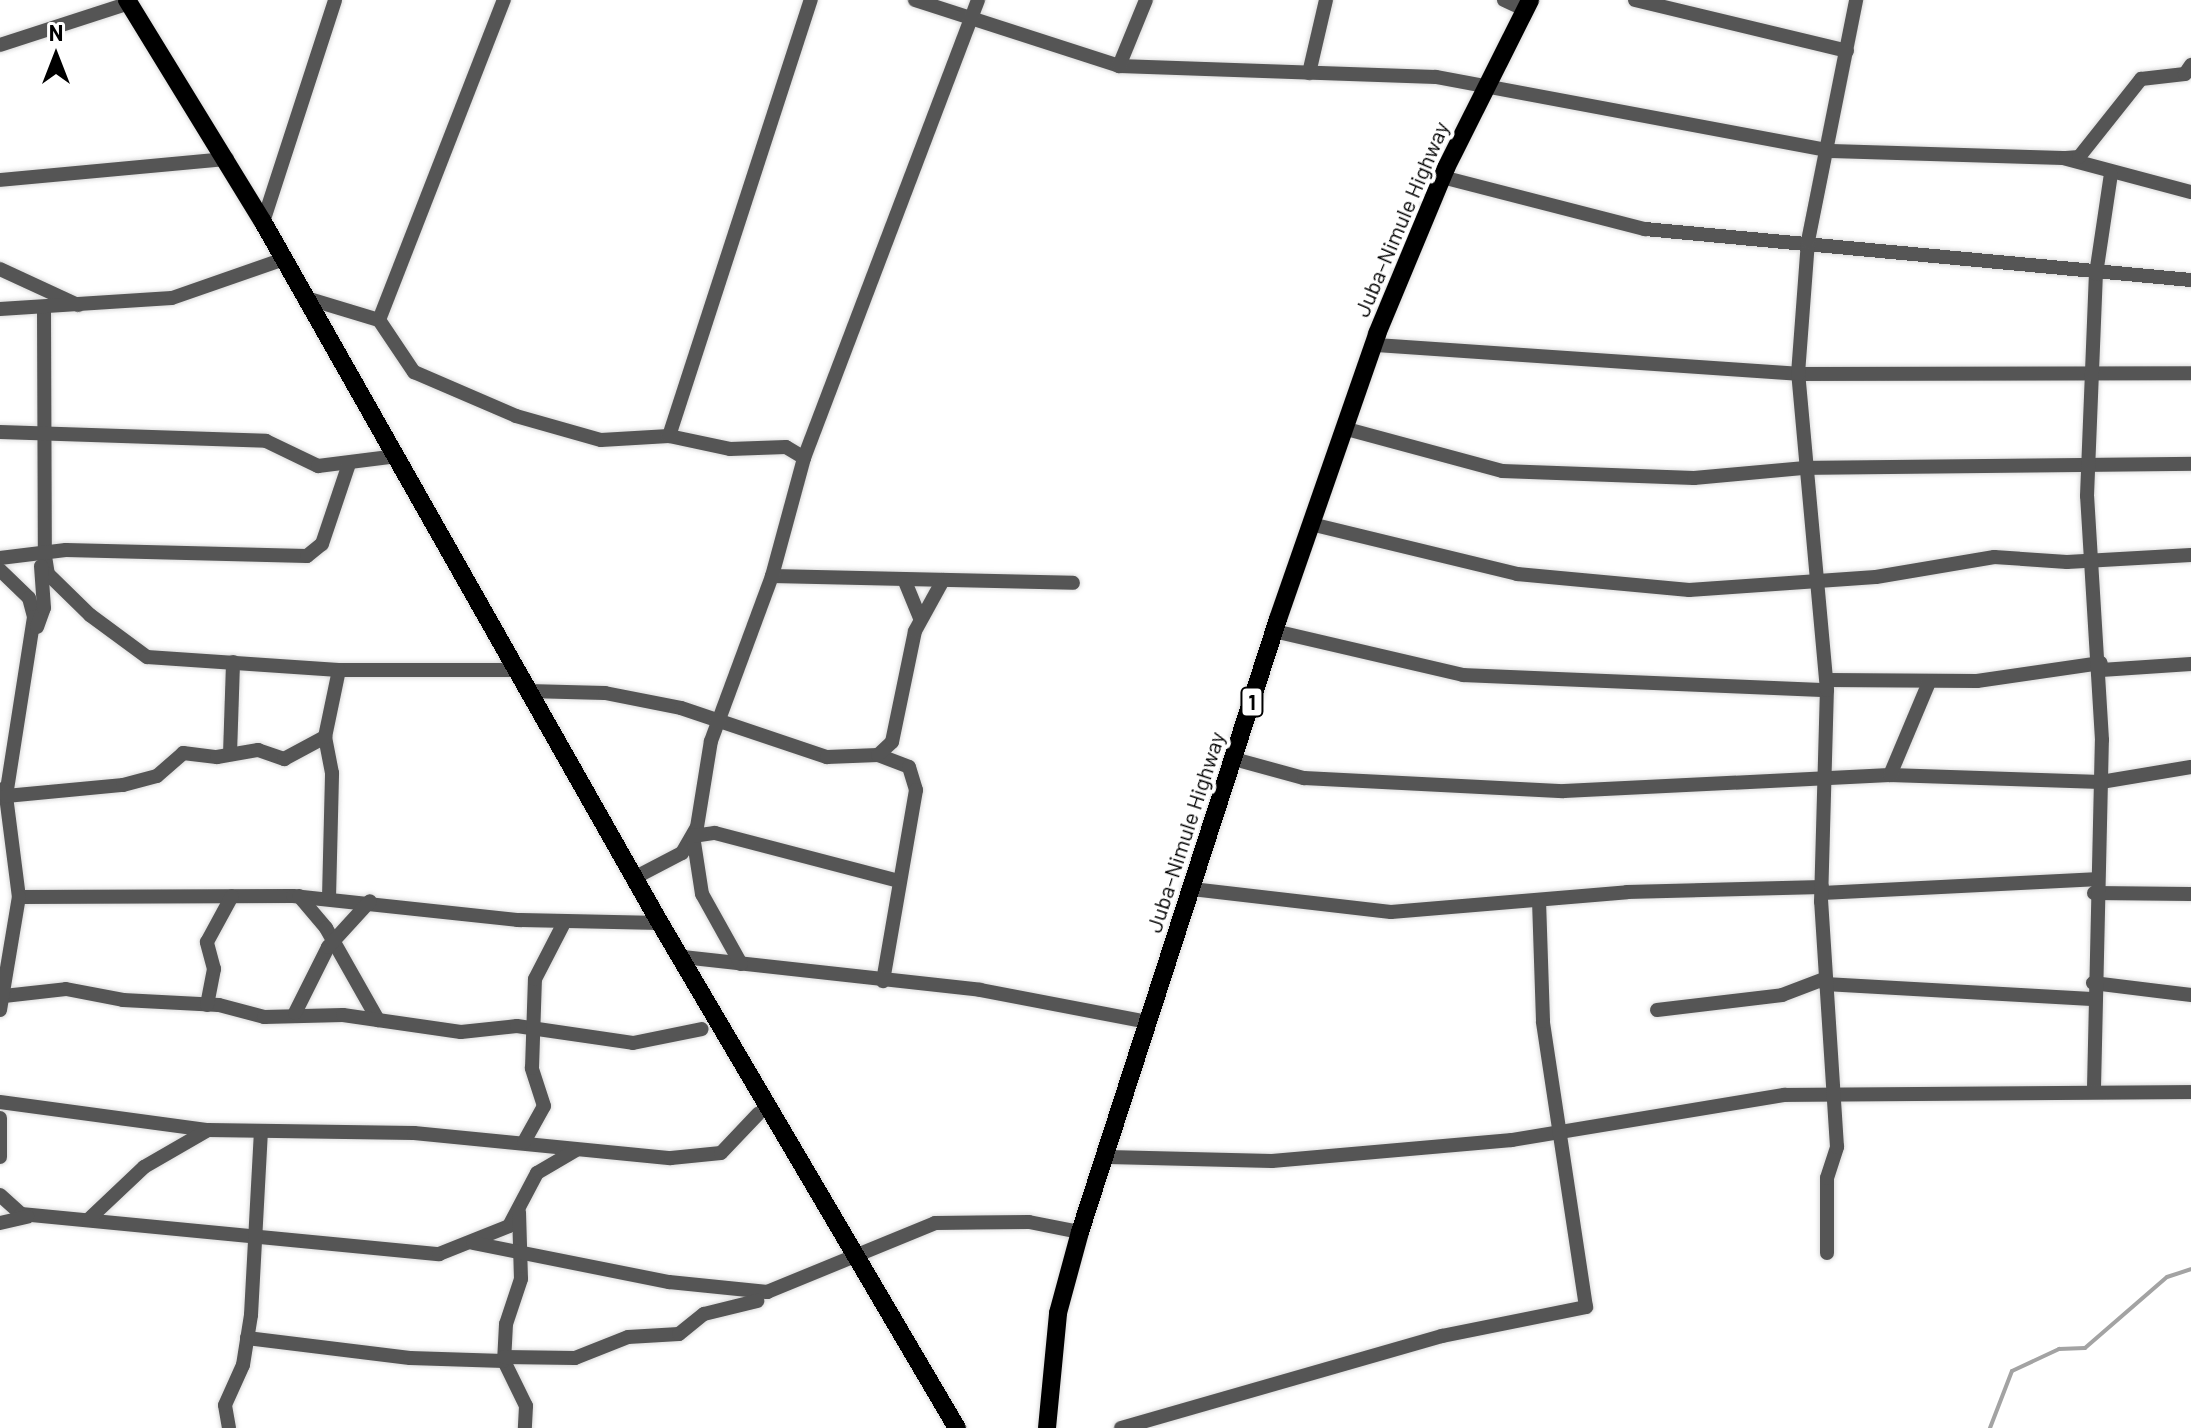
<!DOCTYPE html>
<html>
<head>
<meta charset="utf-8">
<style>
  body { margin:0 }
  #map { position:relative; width:2191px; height:1428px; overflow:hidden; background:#fff; font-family:Barlow,sans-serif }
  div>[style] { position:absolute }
  .stream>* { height:4px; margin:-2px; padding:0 2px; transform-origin:2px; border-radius:2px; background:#a3a3a3 }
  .roads { filter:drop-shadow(0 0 2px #dbdbdb) drop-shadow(0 0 2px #dbdbdb) }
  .minor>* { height:14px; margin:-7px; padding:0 7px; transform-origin:7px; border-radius:7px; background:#555 }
  .major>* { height:18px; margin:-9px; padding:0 9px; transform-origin:9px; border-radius:9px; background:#000 }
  span { translate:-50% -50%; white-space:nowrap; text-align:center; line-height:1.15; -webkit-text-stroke:8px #fff; paint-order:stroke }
  .shield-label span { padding:2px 6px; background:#fff; border:2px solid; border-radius:6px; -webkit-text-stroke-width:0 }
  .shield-label { font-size:20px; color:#000; font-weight:700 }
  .street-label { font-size:22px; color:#000 }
  .north { position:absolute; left:16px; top:16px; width:80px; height:80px; -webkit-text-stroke:6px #fff; paint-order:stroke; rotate:0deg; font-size:22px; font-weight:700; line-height:32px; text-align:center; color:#000 }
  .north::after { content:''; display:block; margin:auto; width:28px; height:36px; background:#000; clip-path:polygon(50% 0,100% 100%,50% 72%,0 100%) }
</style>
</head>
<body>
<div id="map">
  <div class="stream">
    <div style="left:1990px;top:1428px;width:61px;rotate:-68.9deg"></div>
    <div style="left:2012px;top:1371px;width:52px;rotate:-25.1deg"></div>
    <div style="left:2059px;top:1349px;width:26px;rotate:-2deg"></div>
    <div style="left:2085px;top:1348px;width:108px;rotate:-40.9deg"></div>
    <div style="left:2167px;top:1277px;width:25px;rotate:-18deg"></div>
  </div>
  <div class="roads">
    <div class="minor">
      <div style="left:915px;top:0;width:214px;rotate:17.9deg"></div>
      <div style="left:1119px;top:66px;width:317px;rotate:2deg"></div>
      <div style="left:1436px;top:77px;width:402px;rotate:10.6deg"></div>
      <div style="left:1831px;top:151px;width:232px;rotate:1.7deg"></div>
      <div style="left:2063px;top:158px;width:132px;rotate:14.9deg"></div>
      <div style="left:1504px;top:0;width:23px;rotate:25deg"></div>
      <div style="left:1635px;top:0;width:218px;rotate:13.5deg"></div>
      <div style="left:0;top:45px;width:136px;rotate:-18deg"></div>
      <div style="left:1119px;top:66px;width:71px;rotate:-67.8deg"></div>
      <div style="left:1309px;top:73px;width:75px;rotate:-76.9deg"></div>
      <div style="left:2066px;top:158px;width:13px;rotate:-4deg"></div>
      <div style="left:2079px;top:157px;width:100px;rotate:-51.5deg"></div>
      <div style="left:2141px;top:79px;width:44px;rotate:-6.5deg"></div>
      <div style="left:2185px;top:74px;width:11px;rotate:-56deg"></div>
      <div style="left:1442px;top:177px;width:210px;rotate:14.4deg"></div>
      <div style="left:1645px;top:229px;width:548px;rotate:5.34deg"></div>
      <div style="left:0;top:180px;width:228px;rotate:-5.3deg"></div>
      <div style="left:263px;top:222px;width:233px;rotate:-72deg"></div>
      <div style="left:0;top:269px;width:86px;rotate:24.8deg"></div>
      <div style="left:306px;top:298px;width:76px;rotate:16.8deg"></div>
      <div style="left:379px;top:320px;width:63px;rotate:56.1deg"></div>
      <div style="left:414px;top:372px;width:111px;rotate:23.3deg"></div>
      <div style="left:516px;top:416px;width:88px;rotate:15.8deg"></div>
      <div style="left:601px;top:440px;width:68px;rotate:-3.4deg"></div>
      <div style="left:669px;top:436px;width:62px;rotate:12deg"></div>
      <div style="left:730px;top:449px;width:56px;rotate:-2deg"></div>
      <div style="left:786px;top:447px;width:21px;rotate:31deg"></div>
      <div style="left:44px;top:308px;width:248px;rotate:89.8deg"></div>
      <div style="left:45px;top:556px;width:18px;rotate:81deg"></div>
      <div style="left:48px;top:574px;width:59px;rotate:44.3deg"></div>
      <div style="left:90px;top:615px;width:71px;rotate:36.4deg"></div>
      <div style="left:147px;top:657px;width:192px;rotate:3.9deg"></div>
      <div style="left:339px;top:670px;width:177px"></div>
      <div style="left:0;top:309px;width:172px;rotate:-3.7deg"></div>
      <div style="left:172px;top:298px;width:119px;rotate:-19.2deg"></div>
      <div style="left:379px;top:320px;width:344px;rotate:-68.7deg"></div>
      <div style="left:1376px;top:345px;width:423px;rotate:3.9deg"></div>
      <div style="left:1798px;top:374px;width:393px;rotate:-0.1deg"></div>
      <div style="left:1343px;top:428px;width:165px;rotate:15.1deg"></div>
      <div style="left:1502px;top:471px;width:192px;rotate:2.1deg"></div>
      <div style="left:1694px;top:478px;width:109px;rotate:-5.2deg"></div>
      <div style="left:1803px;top:468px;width:388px;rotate:-0.6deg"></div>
      <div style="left:0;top:432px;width:266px;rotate:1.9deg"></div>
      <div style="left:266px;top:441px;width:58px;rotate:25.7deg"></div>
      <div style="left:318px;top:466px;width:80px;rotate:-7.2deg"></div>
      <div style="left:669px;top:436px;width:459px;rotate:-72deg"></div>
      <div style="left:1311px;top:524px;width:212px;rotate:13.6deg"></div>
      <div style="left:1517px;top:574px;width:173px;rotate:5.3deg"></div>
      <div style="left:1689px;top:590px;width:187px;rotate:-4deg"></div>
      <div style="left:1876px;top:577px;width:120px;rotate:-9.6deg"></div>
      <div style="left:1994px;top:557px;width:73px;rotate:3.9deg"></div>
      <div style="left:2067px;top:562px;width:124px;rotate:-3.2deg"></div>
      <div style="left:0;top:558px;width:66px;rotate:-6.9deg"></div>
      <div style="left:66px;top:550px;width:241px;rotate:1.4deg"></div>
      <div style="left:307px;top:556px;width:19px;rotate:-39deg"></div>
      <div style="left:322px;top:544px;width:84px;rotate:-71.4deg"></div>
      <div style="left:0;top:570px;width:40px;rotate:44deg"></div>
      <div style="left:29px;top:598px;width:20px;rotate:75deg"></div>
      <div style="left:34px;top:617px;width:181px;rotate:98.9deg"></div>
      <div style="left:6px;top:796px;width:102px;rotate:82.7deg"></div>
      <div style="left:19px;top:897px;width:274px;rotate:-0.2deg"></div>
      <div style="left:293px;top:896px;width:225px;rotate:6.1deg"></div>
      <div style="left:517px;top:920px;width:143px;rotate:1.2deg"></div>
      <div style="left:772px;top:576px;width:301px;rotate:1.3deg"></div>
      <div style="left:904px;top:579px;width:42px;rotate:67.7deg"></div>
      <div style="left:37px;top:627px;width:20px;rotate:-70deg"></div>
      <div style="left:44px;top:608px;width:42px;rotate:-94.1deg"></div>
      <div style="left:1274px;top:631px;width:194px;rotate:13.1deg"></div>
      <div style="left:1463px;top:675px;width:364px;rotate:2.4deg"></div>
      <div style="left:2101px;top:670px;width:90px;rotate:-3.8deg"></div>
      <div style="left:1827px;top:680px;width:150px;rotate:0.4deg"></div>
      <div style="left:1977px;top:681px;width:125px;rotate:-8.3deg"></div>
      <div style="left:528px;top:691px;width:77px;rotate:1.5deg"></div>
      <div style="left:605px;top:693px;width:77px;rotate:11.2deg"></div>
      <div style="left:681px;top:708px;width:154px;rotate:18.6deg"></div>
      <div style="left:827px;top:757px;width:51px;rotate:-2.2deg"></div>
      <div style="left:878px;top:755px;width:33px;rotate:21deg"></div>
      <div style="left:909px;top:767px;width:24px;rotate:73deg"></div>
      <div style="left:916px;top:790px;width:194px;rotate:99.8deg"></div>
      <div style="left:230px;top:754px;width:92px;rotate:-88.1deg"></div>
      <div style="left:878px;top:755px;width:19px;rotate:-43deg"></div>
      <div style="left:892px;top:742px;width:113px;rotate:-78.3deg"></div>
      <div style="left:915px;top:631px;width:58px;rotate:-61.2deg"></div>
      <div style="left:1234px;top:759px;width:73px;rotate:15.2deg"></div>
      <div style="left:1304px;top:778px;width:260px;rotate:2.9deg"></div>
      <div style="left:1564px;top:791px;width:326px;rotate:-2.8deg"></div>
      <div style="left:1890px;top:775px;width:211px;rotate:1.9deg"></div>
      <div style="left:2101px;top:782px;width:91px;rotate:-9.5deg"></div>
      <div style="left:1890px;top:775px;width:101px;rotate:-67.2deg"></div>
      <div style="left:3px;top:789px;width:8px;rotate:67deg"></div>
      <div style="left:6px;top:796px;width:118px;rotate:-5.4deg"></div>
      <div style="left:123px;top:785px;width:35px;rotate:-15deg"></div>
      <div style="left:157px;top:776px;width:35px;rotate:-41deg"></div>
      <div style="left:183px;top:753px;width:34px;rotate:7deg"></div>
      <div style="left:217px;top:757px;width:42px;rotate:-9.7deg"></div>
      <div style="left:258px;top:750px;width:28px;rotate:19deg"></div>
      <div style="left:284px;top:759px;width:47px;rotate:-28.2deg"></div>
      <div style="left:634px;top:878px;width:54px;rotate:-27.5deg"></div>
      <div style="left:682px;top:853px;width:30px;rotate:-60deg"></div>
      <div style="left:697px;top:827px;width:87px;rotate:-80.8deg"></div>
      <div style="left:711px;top:741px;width:176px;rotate:-69.7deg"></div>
      <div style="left:772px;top:576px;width:122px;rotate:-74.8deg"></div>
      <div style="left:804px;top:458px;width:490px;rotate:-69.2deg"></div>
      <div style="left:1192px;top:889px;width:200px;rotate:6.6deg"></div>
      <div style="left:1391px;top:912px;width:237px;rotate:-4.8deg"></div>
      <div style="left:1627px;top:892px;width:195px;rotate:-1.5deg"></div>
      <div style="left:1822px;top:893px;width:273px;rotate:-2.9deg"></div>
      <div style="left:2094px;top:893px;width:97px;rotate:0.6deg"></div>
      <div style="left:299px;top:896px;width:42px;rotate:49.8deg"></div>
      <div style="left:326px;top:928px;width:106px;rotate:60.5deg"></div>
      <div style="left:329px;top:898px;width:125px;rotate:-88.6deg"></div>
      <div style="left:332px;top:773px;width:37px;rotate:-101deg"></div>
      <div style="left:325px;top:737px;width:68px;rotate:-78.2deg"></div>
      <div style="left:683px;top:957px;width:299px;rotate:6.3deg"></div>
      <div style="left:980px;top:990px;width:171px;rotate:10.8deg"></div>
      <div style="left:741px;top:964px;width:80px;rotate:-119.1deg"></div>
      <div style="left:702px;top:894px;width:59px;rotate:-98.8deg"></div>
      <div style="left:693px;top:836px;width:22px;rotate:-8deg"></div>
      <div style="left:715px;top:833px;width:186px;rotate:14.6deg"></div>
      <div style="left:2093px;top:983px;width:99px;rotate:7deg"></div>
      <div style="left:1825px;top:984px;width:267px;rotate:3.2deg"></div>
      <div style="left:4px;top:996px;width:62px;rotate:-6.4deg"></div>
      <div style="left:66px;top:989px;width:58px;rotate:10.9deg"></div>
      <div style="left:123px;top:1000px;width:96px;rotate:3deg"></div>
      <div style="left:219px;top:1005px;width:47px;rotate:14.9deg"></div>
      <div style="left:264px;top:1017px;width:79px;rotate:-1.5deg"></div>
      <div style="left:343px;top:1015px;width:119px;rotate:8.2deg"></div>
      <div style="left:461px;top:1032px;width:56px;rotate:-6.1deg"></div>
      <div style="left:517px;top:1026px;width:117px;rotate:8.3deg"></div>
      <div style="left:633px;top:1043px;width:70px;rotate:-11.5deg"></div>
      <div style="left:207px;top:1005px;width:37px;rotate:-79deg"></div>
      <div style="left:214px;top:969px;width:28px;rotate:-105deg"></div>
      <div style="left:207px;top:942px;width:52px;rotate:-61.5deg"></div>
      <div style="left:0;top:1010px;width:115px;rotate:-80.5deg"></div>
      <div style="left:1657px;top:1010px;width:126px;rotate:-6.8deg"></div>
      <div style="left:1782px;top:995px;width:45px;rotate:-20.9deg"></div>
      <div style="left:295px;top:1013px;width:74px;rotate:-63.4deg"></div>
      <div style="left:328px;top:947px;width:62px;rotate:-47.6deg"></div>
      <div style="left:2094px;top:1088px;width:348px;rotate:-88.7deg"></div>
      <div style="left:2102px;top:740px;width:244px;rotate:-93.5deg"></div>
      <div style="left:2087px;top:496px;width:222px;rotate:-87.7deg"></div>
      <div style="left:2096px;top:274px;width:101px;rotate:-81.5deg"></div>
      <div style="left:0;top:1102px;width:210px;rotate:7.7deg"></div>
      <div style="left:208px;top:1130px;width:206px;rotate:0.8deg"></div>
      <div style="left:414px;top:1133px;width:258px;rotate:5.6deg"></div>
      <div style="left:671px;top:1158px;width:50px;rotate:-5.7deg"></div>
      <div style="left:721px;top:1153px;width:54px;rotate:-46.5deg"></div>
      <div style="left:0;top:1118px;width:39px;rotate:90deg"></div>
      <div style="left:524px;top:1142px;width:41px;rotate:-60.9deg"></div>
      <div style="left:544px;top:1106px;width:40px;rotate:-108deg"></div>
      <div style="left:532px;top:1068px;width:89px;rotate:-88.1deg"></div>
      <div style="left:535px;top:979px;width:65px;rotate:-62.7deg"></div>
      <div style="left:1108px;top:1157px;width:164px;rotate:1.4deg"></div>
      <div style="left:1272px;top:1161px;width:241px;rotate:-5deg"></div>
      <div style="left:1512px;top:1140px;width:276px;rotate:-9.4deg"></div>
      <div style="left:1784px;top:1095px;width:407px;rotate:-0.4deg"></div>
      <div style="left:0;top:1195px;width:28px;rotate:42deg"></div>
      <div style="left:21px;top:1214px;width:420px;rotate:5.5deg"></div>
      <div style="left:439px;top:1254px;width:75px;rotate:-21.8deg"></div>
      <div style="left:509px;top:1226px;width:60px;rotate:-62.2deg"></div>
      <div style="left:537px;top:1173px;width:45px;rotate:-30.5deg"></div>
      <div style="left:519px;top:1212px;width:67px;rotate:88.3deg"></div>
      <div style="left:521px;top:1279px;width:47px;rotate:108.4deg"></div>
      <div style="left:506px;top:1324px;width:37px;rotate:93deg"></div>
      <div style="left:504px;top:1361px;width:50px;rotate:63.9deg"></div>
      <div style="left:526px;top:1406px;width:22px;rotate:93deg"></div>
      <div style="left:88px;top:1220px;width:77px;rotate:-43.4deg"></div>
      <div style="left:144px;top:1167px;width:74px;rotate:-30deg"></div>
      <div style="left:0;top:1223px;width:28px;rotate:-13deg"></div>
      <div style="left:473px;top:1243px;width:200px;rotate:11.3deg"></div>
      <div style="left:669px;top:1282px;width:99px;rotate:5.8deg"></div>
      <div style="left:767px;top:1292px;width:182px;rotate:-22.3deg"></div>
      <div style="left:935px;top:1223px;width:94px;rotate:-0.6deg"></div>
      <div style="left:1029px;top:1222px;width:52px;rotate:11.1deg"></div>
      <div style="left:1827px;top:1253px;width:75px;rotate:-90deg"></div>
      <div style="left:1827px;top:1178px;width:33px;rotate:-72deg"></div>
      <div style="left:1837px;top:1147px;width:246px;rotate:-93.7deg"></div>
      <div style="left:1821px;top:902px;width:212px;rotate:-88.4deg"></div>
      <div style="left:1827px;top:690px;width:317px;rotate:-95.2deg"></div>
      <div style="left:1798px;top:374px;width:133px;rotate:-85.7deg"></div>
      <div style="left:1808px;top:241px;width:246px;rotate:-78.7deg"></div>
      <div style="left:247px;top:1338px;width:164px;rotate:7deg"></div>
      <div style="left:410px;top:1358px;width:94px;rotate:1.8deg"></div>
      <div style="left:504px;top:1357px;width:71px;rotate:0.8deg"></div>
      <div style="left:575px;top:1358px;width:57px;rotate:-21.6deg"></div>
      <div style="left:628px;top:1337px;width:51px;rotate:-3.4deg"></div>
      <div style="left:679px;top:1334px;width:32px;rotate:-39deg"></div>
      <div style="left:704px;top:1314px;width:55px;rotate:-13.8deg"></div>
      <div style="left:229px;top:1428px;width:23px;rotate:-100deg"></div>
      <div style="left:225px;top:1405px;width:44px;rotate:-65.8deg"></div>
      <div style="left:243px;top:1365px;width:51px;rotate:-80.9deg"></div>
      <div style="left:251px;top:1315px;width:183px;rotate:-86.9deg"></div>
      <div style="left:1121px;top:1428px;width:334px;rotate:-16deg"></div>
      <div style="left:1442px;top:1336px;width:147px;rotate:-11.4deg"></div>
      <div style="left:1586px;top:1307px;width:289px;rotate:-98.6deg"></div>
      <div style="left:1543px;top:1021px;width:118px;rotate:-91.9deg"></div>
    </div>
    <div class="major">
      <div style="left:127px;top:0;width:260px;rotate:58.5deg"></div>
      <div style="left:263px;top:222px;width:806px;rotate:60.48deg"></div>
      <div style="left:660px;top:923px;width:586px;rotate:59.54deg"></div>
      <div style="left:1047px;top:1428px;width:116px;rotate:-84.5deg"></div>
      <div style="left:1058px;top:1313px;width:84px;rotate:-74.8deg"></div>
      <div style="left:1080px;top:1232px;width:644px;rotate:-72.1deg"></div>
      <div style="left:1278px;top:619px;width:302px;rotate:-70.8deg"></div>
      <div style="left:1377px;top:334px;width:180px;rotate:-67.4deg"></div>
      <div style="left:1446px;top:168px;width:188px;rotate:-63.4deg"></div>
    </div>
  </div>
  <div class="shield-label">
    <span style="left:1252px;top:702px">1</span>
  </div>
  <div class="street-label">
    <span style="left:1401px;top:219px;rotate:-67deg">Juba–Nimule Highway</span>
    <span style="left:1185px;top:832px;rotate:-72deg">Juba–Nimule Highway</span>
  </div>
  <div class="north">N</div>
</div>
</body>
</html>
